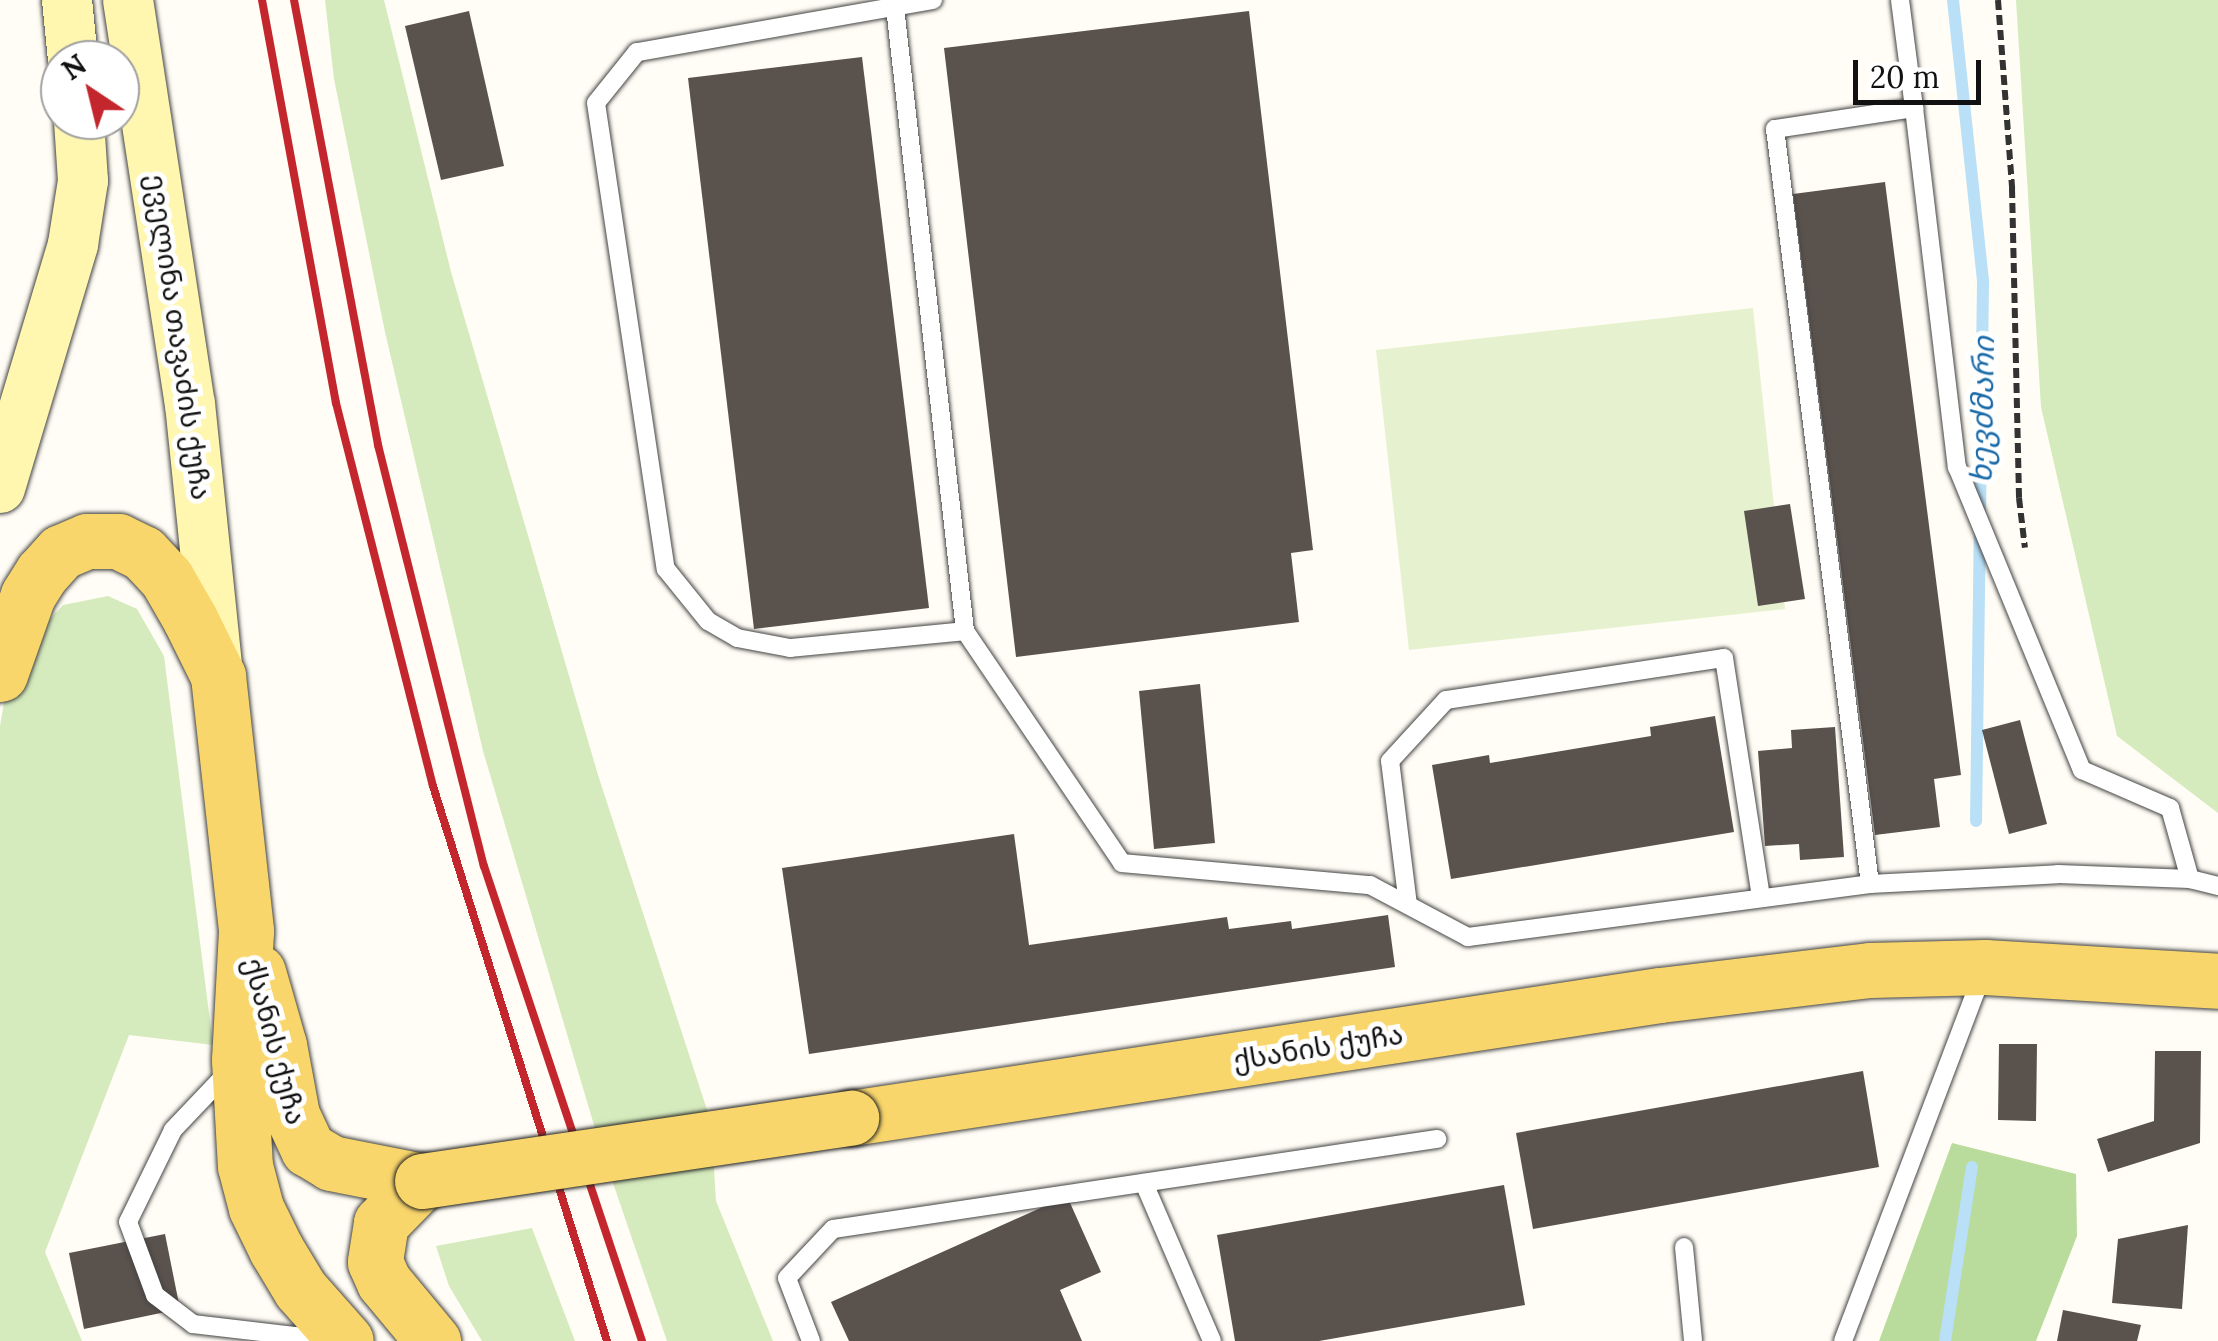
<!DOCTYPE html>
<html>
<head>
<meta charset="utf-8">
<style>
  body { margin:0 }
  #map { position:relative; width:2218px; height:1341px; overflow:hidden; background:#fffdf5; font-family:Lora,"Noto Sans Georgian",serif }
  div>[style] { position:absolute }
  .green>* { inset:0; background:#d5ebbd }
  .forest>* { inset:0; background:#b9dc9c }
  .pitch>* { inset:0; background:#e6f2cf }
  .stream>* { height:12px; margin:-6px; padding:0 6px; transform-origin:6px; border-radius:6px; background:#b9e0f7 }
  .building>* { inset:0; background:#5a524d }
  .path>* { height:6px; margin-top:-3px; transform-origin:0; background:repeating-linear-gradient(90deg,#333 0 10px,transparent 0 15px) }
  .roads { filter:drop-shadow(0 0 2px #444) drop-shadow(0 0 2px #444) }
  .service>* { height:18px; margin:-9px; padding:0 9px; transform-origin:9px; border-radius:9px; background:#fff }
  .secondary>* { height:50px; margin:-25px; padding:0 25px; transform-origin:25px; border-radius:25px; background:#fff6b0 }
  .primary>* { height:55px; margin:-27.5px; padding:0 27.5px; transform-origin:27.5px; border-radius:27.5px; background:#f9d66b }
  .rail>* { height:8px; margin:-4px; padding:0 4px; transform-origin:4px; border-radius:4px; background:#c4262e }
  .bridges { filter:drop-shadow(0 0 2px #222) drop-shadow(0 0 2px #222) }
  .primary-bridge>* { height:55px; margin:-27.5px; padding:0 27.5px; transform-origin:27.5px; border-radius:27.5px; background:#f9d66b }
  span { translate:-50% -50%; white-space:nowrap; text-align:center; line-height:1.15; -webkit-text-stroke:10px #fff; paint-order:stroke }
  .street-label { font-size:28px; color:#111 }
  .water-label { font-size:30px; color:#1768a6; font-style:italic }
  .north { position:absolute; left:40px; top:40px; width:100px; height:100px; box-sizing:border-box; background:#fff; border:2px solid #a0a0a0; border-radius:50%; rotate:325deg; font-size:28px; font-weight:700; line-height:40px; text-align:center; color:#111 }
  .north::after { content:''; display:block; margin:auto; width:35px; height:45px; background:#c4262e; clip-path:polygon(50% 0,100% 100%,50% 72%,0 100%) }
  .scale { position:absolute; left:1853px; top:60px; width:128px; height:45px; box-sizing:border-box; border:5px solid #111; border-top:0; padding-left:12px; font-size:30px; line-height:35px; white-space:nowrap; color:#111; -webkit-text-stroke:8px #fff; paint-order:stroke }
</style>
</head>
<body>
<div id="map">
  <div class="green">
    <div style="clip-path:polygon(325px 0,384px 0,451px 272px,598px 775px,711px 1122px,716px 1201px,773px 1341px,667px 1341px,599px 1142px,483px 751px,385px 332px,334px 79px)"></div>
    <div style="clip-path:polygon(2016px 0,2218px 0,2218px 813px,2117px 736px,2041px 407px)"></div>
    <div style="clip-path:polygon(108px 596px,137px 609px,164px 656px,213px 1045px,129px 1035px,45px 1252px,82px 1341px,0 1341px,0 726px,11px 662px,63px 605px)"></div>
    <div style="clip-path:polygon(532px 1228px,575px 1341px,482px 1341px,449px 1286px,436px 1246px)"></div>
  </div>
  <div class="forest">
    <div style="clip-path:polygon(1952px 1143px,2076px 1174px,2077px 1236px,2036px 1341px,1879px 1341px)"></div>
  </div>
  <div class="pitch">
    <div style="clip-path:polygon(1753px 308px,1785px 609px,1409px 650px,1376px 350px)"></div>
  </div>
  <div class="stream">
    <div style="left:1953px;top:0;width:284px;rotate:83.9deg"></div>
    <div style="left:1983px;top:282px;width:539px;rotate:90.74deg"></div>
    <div style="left:1945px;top:1341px;width:176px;rotate:-81.2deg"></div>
  </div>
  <div class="building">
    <div style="clip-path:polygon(469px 11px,504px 166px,441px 180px,405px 26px)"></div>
    <div style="clip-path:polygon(1249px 11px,1313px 550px,1291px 553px,1299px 622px,1016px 657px,944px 48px)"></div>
    <div style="clip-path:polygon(862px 57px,929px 608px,754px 629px,688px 78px)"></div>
    <div style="clip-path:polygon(1885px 182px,1961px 775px,1934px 779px,1940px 827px,1875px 835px,1793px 194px)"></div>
    <div style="clip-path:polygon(1790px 504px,1805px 599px,1758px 606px,1744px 511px)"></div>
    <div style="clip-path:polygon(1200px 684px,1215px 843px,1154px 849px,1139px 691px)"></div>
    <div style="clip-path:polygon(1715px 716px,1734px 832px,1451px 879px,1432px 765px,1489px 755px,1490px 763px,1651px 736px,1650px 727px)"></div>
    <div style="clip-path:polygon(2020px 720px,2047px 824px,2009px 834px,1982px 730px)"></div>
    <div style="clip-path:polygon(1835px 727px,1844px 857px,1800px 860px,1799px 844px,1765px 846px,1758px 751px,1792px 748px,1791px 730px)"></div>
    <div style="clip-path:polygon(1014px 834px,1029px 945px,1227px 917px,1229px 929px,1291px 921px,1292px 929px,1388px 915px,1395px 967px,809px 1054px,782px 868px)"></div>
    <div style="clip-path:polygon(1999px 1044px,2037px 1044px,2036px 1121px,1998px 1120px)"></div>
    <div style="clip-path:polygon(2155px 1051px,2201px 1051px,2200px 1143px,2108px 1172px,2097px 1139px,2154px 1121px)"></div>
    <div style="clip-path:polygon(1863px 1071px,1879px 1167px,1533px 1229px,1516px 1133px)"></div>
    <div style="clip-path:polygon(1504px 1185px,1525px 1305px,1319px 1341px,1235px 1341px,1217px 1235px)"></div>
    <div style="clip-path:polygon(1067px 1196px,1101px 1272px,1060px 1290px,1082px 1341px,849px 1341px,831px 1302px)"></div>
    <div style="clip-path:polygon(2188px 1225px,2182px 1309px,2112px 1303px,2118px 1239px)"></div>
    <div style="clip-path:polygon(165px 1234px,180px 1309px,84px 1329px,69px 1253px)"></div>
    <div style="clip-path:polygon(2063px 1310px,2141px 1325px,2137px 1341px,2057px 1341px)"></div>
  </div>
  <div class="path">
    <div style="left:1998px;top:0;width:189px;rotate:85.7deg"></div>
    <div style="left:2012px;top:188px;width:310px;rotate:88.7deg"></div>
    <div style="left:2019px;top:498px;width:50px;rotate:83.2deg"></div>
  </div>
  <div class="roads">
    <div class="service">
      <div style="left:933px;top:0;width:301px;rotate:170deg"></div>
      <div style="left:637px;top:52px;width:65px;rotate:128.8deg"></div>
      <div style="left:596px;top:103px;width:471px;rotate:81.5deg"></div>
      <div style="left:666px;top:569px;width:67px;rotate:51.1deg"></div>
      <div style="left:708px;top:621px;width:34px;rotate:30deg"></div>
      <div style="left:737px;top:638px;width:54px;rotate:10.7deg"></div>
      <div style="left:790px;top:648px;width:176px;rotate:-5.5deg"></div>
      <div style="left:965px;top:631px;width:280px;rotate:55.9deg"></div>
      <div style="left:1122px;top:863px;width:249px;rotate:5.1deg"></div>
      <div style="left:1370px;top:885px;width:111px;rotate:28deg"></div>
      <div style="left:1468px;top:937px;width:405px;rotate:-7.5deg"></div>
      <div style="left:1870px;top:884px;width:188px;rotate:-3deg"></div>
      <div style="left:2058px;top:874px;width:132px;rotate:2.2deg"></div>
      <div style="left:1900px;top:0;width:109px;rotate:82.6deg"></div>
      <div style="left:895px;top:7px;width:628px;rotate:83.6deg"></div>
      <div style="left:1870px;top:884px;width:761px;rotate:-97.17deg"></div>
      <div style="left:1775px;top:129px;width:141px;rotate:-8.6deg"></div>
      <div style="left:1914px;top:108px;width:362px;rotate:83.2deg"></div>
      <div style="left:1957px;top:467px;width:328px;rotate:67.6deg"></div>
      <div style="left:2082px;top:770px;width:96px;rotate:23.4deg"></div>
      <div style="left:2170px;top:808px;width:74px;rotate:74.3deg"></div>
      <div style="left:2190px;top:879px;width:29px;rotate:14deg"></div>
      <div style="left:1408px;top:905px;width:145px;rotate:-97.1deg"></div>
      <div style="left:1390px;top:761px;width:83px;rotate:-47.4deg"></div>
      <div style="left:1446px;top:700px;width:281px;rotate:-8.6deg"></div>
      <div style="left:1724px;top:658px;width:242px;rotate:81.2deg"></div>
      <div style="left:227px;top:1073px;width:79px;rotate:133.5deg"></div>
      <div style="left:173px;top:1130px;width:102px;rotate:116.1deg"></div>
      <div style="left:128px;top:1222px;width:78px;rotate:69.7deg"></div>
      <div style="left:155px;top:1295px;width:48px;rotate:37.3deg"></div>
      <div style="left:193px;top:1324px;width:138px;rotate:6.7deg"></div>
      <div style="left:1144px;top:1183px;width:172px;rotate:66.7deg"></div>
      <div style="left:1684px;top:1247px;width:94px;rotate:84.5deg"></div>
      <div style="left:811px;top:1341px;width:67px;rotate:-110.9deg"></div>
      <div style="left:787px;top:1278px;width:67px;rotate:-46.8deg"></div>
      <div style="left:833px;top:1229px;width:611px;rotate:-8.48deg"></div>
      <div style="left:1843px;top:1341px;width:395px;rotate:-69.2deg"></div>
    </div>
    <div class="secondary">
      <div style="left:67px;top:0;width:60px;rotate:84.3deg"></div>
      <div style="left:128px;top:0;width:409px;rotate:81.3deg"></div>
      <div style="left:190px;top:404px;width:263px;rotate:84.1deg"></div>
      <div style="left:0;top:488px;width:255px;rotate:-73.3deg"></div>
      <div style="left:73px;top:244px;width:64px;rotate:-81deg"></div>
      <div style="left:83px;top:181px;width:61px;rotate:-93.8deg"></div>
    </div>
    <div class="primary">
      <div style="left:0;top:674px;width:84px;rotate:-70.5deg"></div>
      <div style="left:28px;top:595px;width:26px;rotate:-58deg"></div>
      <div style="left:42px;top:573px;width:28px;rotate:-48deg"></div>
      <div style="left:61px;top:552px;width:28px;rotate:-23deg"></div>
      <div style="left:87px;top:541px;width:31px"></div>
      <div style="left:118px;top:541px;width:28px;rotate:26deg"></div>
      <div style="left:143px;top:553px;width:35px;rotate:47deg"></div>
      <div style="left:167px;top:579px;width:46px;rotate:60.1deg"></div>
      <div style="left:190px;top:619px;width:64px;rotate:63.8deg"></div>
      <div style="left:218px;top:676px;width:257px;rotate:83.7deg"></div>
      <div style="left:246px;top:931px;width:129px;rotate:93.1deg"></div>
      <div style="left:239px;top:1060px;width:106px;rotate:86.8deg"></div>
      <div style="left:245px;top:1166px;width:43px;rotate:75.3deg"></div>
      <div style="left:256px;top:1208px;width:46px;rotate:64deg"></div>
      <div style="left:276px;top:1249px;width:47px;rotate:59deg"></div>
      <div style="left:300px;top:1289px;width:69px;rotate:48.5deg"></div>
      <div style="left:258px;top:972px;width:76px;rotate:74deg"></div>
      <div style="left:279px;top:1045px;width:71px;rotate:79.5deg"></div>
      <div style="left:292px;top:1115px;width:38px;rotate:65deg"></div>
      <div style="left:308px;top:1149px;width:27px;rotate:31deg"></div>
      <div style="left:331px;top:1163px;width:93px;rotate:11.2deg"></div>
      <div style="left:422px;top:1181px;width:59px;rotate:134.3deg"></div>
      <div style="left:381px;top:1223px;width:39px;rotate:99deg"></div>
      <div style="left:375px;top:1262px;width:22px;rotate:66deg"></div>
      <div style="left:384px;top:1282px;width:77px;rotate:50.3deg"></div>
      <div style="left:851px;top:1118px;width:818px;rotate:-8.65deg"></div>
      <div style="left:1660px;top:995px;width:211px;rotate:-6.8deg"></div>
      <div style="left:1870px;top:970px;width:115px;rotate:-1.5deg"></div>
      <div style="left:1985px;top:967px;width:233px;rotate:3.4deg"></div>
    </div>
  </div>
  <div class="rail">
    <div style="left:262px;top:0;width:410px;rotate:79.6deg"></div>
    <div style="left:336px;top:403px;width:395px;rotate:75.8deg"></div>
    <div style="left:433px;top:786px;width:582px;rotate:72.59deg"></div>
    <div style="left:294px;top:0;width:453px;rotate:79.3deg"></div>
    <div style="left:378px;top:445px;width:434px;rotate:75.9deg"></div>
    <div style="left:484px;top:866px;width:501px;rotate:71.6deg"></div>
  </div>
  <div class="bridges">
    <div class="primary-bridge">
      <div style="left:422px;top:1181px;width:434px;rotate:-8.4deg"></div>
    </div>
  </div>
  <div class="street-label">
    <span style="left:179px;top:337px;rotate:82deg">ეველინა თავაძის ქუჩა</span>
    <span style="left:275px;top:1041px;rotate:75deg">ქსანის ქუჩა</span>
    <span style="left:1318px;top:1047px;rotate:-9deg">ქსანის ქუჩა</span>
  </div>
  <div class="water-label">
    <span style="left:1982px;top:410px;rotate:-89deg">ხევძმარი</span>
  </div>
  <div class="north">N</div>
  <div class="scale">20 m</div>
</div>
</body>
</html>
